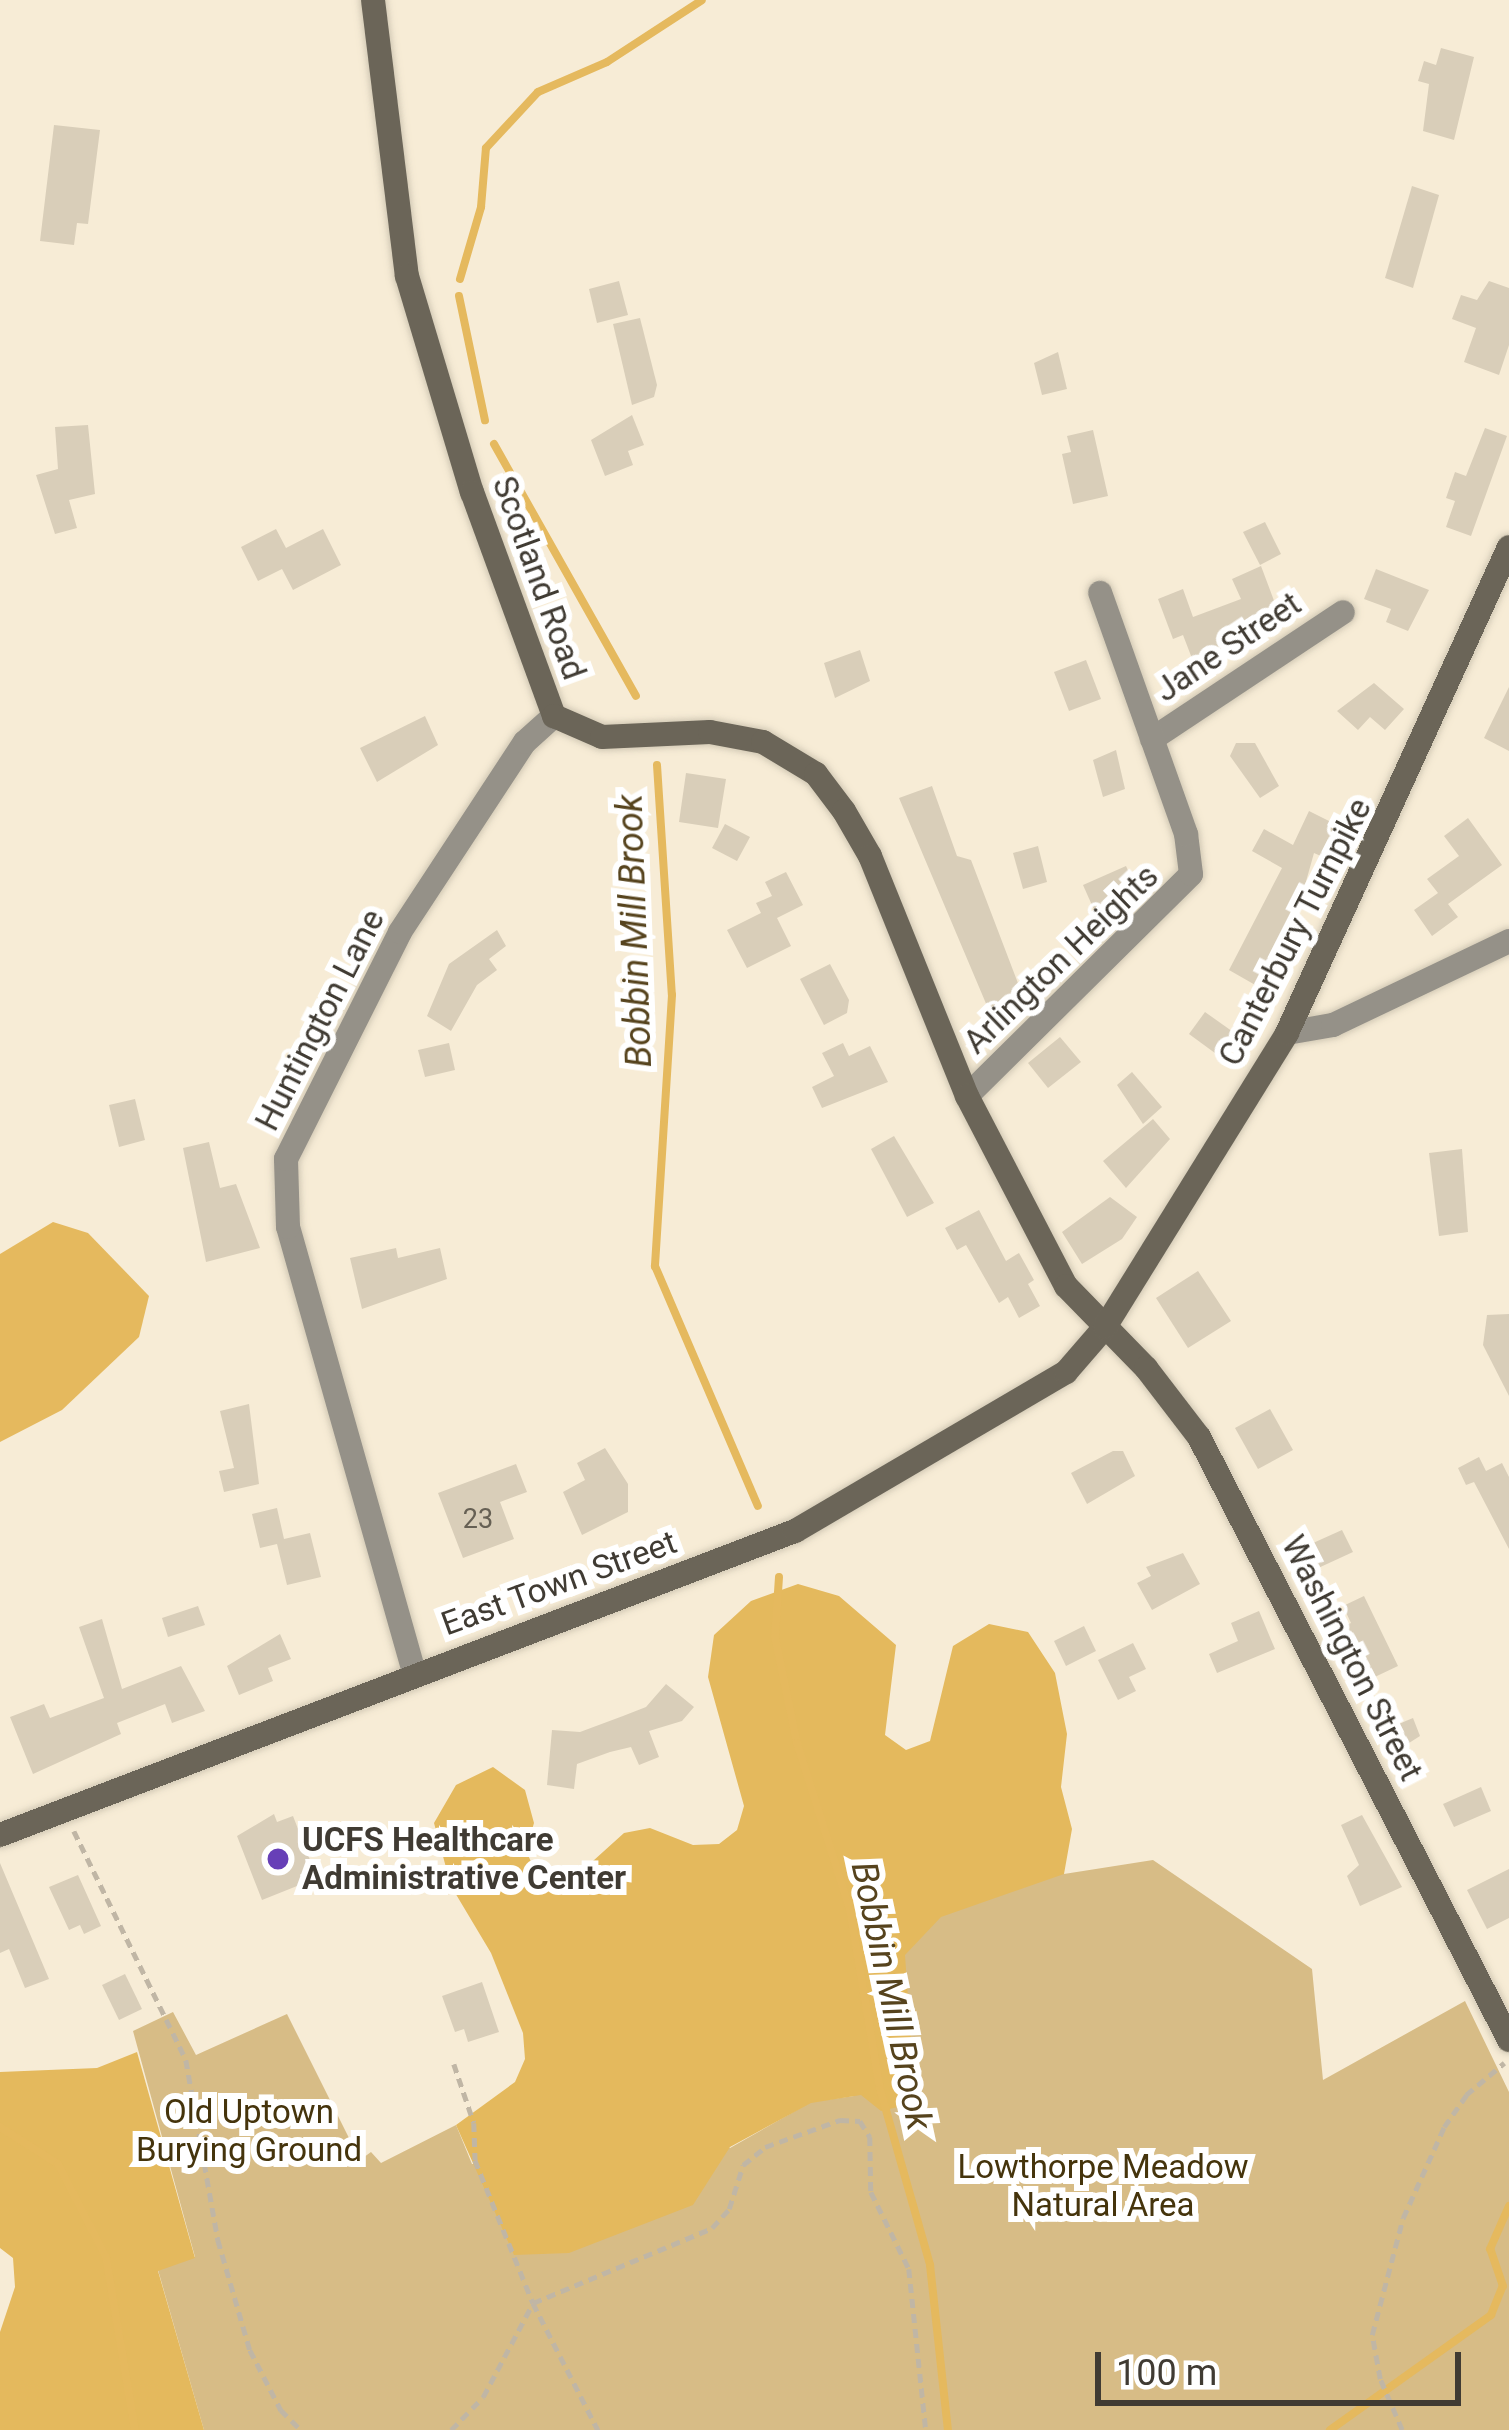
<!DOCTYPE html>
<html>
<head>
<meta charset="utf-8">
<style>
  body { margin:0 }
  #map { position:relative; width:1509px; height:2430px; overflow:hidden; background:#f7ecd6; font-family:Roboto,sans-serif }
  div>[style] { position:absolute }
  .green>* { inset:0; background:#d7bc86 }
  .forest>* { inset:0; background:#e4b95d }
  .water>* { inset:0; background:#e5b95e }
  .stream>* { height:8px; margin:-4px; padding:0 4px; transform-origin:4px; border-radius:4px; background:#e5b95e }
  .building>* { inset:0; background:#d9ceb9 }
  .path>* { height:4.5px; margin-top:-2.25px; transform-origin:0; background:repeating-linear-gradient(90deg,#c0b6a5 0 9px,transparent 0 15px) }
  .roads { filter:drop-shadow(0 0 3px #d2c9b5) drop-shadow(0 0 3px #d2c9b5) }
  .street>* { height:24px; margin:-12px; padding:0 12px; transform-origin:12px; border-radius:12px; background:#959188 }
  .secondary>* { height:24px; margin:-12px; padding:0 12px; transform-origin:12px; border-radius:12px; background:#6b6558 }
  .dots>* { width:33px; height:33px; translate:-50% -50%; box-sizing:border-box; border:6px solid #fff; border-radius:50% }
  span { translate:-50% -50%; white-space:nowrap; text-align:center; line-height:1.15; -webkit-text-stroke:12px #fff; paint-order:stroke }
  .number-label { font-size:27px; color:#666054 }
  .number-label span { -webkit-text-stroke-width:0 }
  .street-label { font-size:33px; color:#403b33 }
  .poi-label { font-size:33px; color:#403b33; font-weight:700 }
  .left { translate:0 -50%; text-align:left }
  .park-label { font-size:33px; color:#45340c }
  .water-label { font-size:36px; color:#56431d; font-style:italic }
  .scale { position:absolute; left:1095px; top:2352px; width:366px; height:54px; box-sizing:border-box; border:6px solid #403b33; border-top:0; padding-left:15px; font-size:36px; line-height:42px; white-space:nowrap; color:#403b33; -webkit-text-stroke:9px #fff; paint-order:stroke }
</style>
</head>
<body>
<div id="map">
  <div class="green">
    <div style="clip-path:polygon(1023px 1775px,1064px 1874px,1153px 1860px,1312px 1969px,1323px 2080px,1465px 2001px,1509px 2092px,1509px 2430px,204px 2430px,158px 2270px,195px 2257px,133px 2031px,173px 2012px,196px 2055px,287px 2014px,360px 2160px,371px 2152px,381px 2163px,456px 2125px,472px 2164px,730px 2148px,811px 2102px,854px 2096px,854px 2006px)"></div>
  </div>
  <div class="forest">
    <div style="clip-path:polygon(798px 1584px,839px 1596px,896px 1645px,885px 1735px,906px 1750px,930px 1741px,953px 1646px,989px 1624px,1028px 1632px,1055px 1673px,1067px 1734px,1061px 1787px,1072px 1829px,1064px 1874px,941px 1917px,905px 1955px,914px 2083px,902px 2106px,881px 2111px,861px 2095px,811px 2103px,730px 2147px,693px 2205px,569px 2253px,514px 2255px,456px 2125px,515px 2082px,525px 2059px,523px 2033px,491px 1953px,451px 1886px,434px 1823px,456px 1785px,493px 1767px,525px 1790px,534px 1823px,526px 1850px,534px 1869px,556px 1880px,583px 1870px,624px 1833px,650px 1828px,693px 1845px,719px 1844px,737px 1830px,744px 1806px,708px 1677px,714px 1635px,751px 1601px)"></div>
    <div style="clip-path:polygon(137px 2052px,195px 2258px,158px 2271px,204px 2430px,0 2430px,0 2332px,15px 2287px,13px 2258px,0 2248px,0 2072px,97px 2068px)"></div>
  </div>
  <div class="water">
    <div style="clip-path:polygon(53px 1222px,88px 1233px,149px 1296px,139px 1337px,62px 1410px,0 1442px,0 1254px)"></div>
  </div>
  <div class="stream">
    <div style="left:460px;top:279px;width:75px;rotate:-73.7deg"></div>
    <div style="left:481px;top:207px;width:59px;rotate:-85.2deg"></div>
    <div style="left:486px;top:148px;width:76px;rotate:-47.1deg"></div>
    <div style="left:538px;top:92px;width:75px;rotate:-23.5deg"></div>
    <div style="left:607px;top:62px;width:113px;rotate:-33.1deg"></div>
    <div style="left:459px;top:296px;width:127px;rotate:78.2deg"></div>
    <div style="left:494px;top:444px;width:289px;rotate:60.6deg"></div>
    <div style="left:657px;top:765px;width:230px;rotate:86.3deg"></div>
    <div style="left:672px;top:995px;width:272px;rotate:93.6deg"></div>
    <div style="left:655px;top:1266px;width:261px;rotate:66.8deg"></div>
    <div style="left:779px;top:1577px;width:60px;rotate:93.8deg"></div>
    <div style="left:775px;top:1637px;width:108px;rotate:78.3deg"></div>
    <div style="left:797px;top:1743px;width:175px;rotate:72.4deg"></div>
    <div style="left:850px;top:1910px;width:181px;rotate:80.5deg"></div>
    <div style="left:880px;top:2089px;width:183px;rotate:74.1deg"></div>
    <div style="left:930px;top:2265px;width:166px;rotate:83.8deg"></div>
    <div style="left:0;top:2127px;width:69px;rotate:32.5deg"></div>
    <div style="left:58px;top:2164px;width:105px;rotate:62.7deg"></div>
    <div style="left:106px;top:2257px;width:175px;rotate:80.5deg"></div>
    <div style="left:1330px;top:2430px;width:198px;rotate:-35.5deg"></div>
    <div style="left:1491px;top:2315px;width:31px;rotate:-68deg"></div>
    <div style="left:1503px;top:2286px;width:39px;rotate:-109deg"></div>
    <div style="left:1490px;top:2249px;width:47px;rotate:-66.2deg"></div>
  </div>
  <div class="building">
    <div style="clip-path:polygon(1441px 48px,1474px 57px,1454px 140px,1423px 131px,1429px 84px,1418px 81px,1424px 61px,1436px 65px)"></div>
    <div style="clip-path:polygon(54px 125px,100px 130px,88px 224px,77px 223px,74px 245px,40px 241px)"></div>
    <div style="clip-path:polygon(1412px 186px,1439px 195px,1413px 288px,1385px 278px)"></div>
    <div style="clip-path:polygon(619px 281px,628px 315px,597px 323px,589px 289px)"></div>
    <div style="clip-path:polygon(1489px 281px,1509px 288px,1509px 345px,1499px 375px,1464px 362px,1476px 328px,1452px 319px,1461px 295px,1477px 300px)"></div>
    <div style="clip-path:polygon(640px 318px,657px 385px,654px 397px,632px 405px,613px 324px)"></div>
    <div style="clip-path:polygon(1058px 352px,1067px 389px,1042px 395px,1034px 363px)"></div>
    <div style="clip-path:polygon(632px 415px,644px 445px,628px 451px,633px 465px,605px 476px,591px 440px)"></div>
    <div style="clip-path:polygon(88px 425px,95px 494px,69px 500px,77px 528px,55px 534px,36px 475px,58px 469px,55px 427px)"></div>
    <div style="clip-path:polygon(1485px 428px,1507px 436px,1471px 536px,1446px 527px,1455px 501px,1446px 498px,1455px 472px,1466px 476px)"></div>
    <div style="clip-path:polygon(1093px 430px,1108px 496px,1073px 504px,1062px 454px,1071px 452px,1067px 436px)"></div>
    <div style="clip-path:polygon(1265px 522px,1281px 554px,1260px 565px,1243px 532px)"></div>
    <div style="clip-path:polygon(276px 529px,286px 548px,323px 529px,341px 565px,293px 590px,282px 569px,258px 581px,241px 547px)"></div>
    <div style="clip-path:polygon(1261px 566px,1279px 614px,1193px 661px,1183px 635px,1173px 639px,1158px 599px,1183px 589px,1193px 617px,1241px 599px,1232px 579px)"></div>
    <div style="clip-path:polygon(1376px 569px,1429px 590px,1408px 631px,1386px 622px,1391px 609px,1364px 599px)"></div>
    <div style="clip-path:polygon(860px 650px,870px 681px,835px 698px,824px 663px)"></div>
    <div style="clip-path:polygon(1086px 660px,1101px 699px,1069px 711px,1054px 672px)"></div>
    <div style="clip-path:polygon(1374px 683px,1404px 709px,1385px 730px,1370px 717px,1358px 730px,1337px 711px)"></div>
    <div style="clip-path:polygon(1509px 687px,1509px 751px,1484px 738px)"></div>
    <div style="clip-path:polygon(425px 716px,438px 745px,377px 782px,360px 748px)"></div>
    <div style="clip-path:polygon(1236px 743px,1255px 743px,1279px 786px,1260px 798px,1230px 756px)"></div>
    <div style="clip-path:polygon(1116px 750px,1125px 789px,1103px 797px,1093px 760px)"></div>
    <div style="clip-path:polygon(686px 773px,726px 779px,718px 828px,679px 822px)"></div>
    <div style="clip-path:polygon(932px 786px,957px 856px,971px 860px,1024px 999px,990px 1013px,899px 798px)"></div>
    <div style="clip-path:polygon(1309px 811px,1339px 826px,1323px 857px,1314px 853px,1300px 903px,1257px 986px,1229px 970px,1282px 868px,1252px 851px,1264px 829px,1293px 845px)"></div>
    <div style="clip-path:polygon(1468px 818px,1502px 865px,1448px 904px,1458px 917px,1432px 936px,1414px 910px,1438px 893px,1427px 879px,1459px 856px,1444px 836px)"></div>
    <div style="clip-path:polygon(725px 824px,750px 837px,737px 861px,712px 848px)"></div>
    <div style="clip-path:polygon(1038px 846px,1047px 882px,1023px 889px,1013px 853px)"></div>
    <div style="clip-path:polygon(1126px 866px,1137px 890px,1095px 912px,1083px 885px)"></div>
    <div style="clip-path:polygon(786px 872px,803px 905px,777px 918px,791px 946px,747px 968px,727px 930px,761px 913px,756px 903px,772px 896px,765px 882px)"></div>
    <div style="clip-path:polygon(497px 930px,506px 946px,489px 959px,497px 970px,477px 985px,451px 1031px,427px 1016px,449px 964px)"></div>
    <div style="clip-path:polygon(830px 964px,849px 1000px,847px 1013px,824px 1025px,800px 979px)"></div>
    <div style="clip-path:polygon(1205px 1012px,1236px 1034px,1219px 1056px,1189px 1034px)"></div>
    <div style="clip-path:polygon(1060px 1037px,1081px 1062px,1048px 1088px,1028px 1063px)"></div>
    <div style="clip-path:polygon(449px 1043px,455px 1070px,425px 1077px,418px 1050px)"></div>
    <div style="clip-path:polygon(843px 1043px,849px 1056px,870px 1046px,888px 1082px,822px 1108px,812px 1087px,834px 1076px,822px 1053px)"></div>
    <div style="clip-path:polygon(1132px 1072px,1162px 1107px,1143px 1124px,1117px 1085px)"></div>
    <div style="clip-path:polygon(135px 1099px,145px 1140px,119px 1147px,109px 1105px)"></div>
    <div style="clip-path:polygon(1153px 1119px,1170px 1139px,1126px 1188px,1103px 1161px)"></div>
    <div style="clip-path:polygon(894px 1136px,934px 1203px,907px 1217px,871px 1149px)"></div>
    <div style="clip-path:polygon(209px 1142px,220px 1188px,236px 1184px,260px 1248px,206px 1262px,183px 1148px)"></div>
    <div style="clip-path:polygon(1462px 1149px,1468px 1232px,1439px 1236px,1429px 1153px)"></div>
    <div style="clip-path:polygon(1110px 1197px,1137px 1217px,1122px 1239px,1082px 1264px,1062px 1232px)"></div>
    <div style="clip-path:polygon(979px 1210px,1006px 1261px,1019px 1253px,1034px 1280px,1028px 1284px,1040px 1306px,1019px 1318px,1008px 1297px,999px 1303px,966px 1245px,957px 1250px,945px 1228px)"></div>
    <div style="clip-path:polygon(396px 1248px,398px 1258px,440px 1248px,447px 1279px,362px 1309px,350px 1258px)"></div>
    <div style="clip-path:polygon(1198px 1271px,1231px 1321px,1188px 1348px,1156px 1298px)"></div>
    <div style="clip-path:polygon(1509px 1314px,1509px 1396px,1483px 1345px,1487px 1315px)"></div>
    <div style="clip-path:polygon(249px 1404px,259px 1484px,224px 1492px,219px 1471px,234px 1468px,220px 1411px)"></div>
    <div style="clip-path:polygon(1270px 1409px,1293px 1450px,1258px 1469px,1235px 1428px)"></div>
    <div style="clip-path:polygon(605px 1448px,628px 1484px,628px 1512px,582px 1535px,563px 1492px,585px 1480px,577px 1463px)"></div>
    <div style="clip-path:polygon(1113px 1451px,1123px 1451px,1135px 1476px,1087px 1504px,1071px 1473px)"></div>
    <div style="clip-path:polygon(1479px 1457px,1486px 1471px,1502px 1463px,1509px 1477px,1509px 1549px,1474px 1482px,1466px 1485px,1458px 1468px)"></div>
    <div style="clip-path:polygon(516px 1464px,527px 1492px,500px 1502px,514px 1539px,463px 1558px,438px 1493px)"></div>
    <div style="clip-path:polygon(277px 1508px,284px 1539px,310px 1533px,321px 1577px,287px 1585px,277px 1544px,260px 1548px,252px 1514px)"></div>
    <div style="clip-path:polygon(1342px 1530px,1353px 1552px,1303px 1575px,1293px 1552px)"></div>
    <div style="clip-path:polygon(1183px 1553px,1200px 1584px,1152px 1610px,1137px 1583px,1151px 1576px,1146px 1567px)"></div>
    <div style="clip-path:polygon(1364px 1596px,1398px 1666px,1360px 1684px,1334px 1631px,1351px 1623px,1343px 1606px)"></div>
    <div style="clip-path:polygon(198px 1606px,205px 1625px,168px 1637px,162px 1618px)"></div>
    <div style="clip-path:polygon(1259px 1611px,1275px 1649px,1217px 1673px,1209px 1654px,1238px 1641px,1231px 1623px)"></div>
    <div style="clip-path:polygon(102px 1619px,122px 1689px,181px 1666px,205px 1711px,172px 1723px,165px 1704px,117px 1723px,121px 1734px,33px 1774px,10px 1717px,44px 1704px,50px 1718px,104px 1698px,79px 1627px)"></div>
    <div style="clip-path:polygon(1084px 1626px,1096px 1651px,1066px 1666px,1054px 1641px)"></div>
    <div style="clip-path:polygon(280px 1634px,291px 1659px,268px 1668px,273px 1681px,239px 1695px,227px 1666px)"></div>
    <div style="clip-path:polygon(1133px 1643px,1146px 1669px,1129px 1677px,1136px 1691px,1118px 1700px,1098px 1660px)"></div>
    <div style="clip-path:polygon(666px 1684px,694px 1707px,682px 1721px,649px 1731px,659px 1757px,639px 1765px,631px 1747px,610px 1752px,577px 1764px,574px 1789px,547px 1785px,552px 1730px,580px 1732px,623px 1716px,646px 1707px)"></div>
    <div style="clip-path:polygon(1413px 1718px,1420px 1736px,1387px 1757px,1377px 1733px)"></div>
    <div style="clip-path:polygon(1481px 1787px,1491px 1811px,1454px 1827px,1443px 1804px)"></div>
    <div style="clip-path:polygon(274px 1814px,277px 1822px,293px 1816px,317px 1878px,262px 1900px,237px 1836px)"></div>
    <div style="clip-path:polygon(1362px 1815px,1402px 1887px,1360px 1906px,1347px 1876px,1359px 1865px,1341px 1825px)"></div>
    <div style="clip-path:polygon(0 1863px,49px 1979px,25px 1988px,9px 1949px,0 1953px)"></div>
    <div style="clip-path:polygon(1509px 1869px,1509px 1918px,1487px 1929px,1467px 1890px)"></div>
    <div style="clip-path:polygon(78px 1875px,101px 1926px,84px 1934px,80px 1925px,69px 1930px,49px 1887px)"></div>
    <div style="clip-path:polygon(125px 1974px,142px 2009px,119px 2020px,102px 1985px)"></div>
    <div style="clip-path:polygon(482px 1982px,499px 2032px,468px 2042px,464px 2029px,455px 2032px,442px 1996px)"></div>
  </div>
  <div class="path">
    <div style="left:74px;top:1831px;width:255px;rotate:63.9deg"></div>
    <div style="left:186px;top:2060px;width:183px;rotate:79.9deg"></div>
    <div style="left:218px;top:2240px;width:115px;rotate:73.8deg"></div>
    <div style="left:250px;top:2350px;width:68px;rotate:62.7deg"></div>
    <div style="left:281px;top:2410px;width:28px;rotate:45deg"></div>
    <div style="left:454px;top:2064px;width:62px;rotate:71.3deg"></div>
    <div style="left:474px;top:2123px;width:37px;rotate:88deg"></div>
    <div style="left:475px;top:2160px;width:154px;rotate:67.9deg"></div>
    <div style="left:533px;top:2303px;width:143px;rotate:62.9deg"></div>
    <div style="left:451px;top:2430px;width:46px;rotate:-45.9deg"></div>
    <div style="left:483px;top:2397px;width:106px;rotate:-62deg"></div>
    <div style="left:533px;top:2303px;width:194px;rotate:-22.7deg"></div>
    <div style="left:712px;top:2228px;width:25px;rotate:-48deg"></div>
    <div style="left:729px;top:2209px;width:46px;rotate:-72.3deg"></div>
    <div style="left:743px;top:2165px;width:28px;rotate:-39deg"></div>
    <div style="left:765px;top:2147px;width:80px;rotate:-19.8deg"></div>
    <div style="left:840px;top:2120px;width:20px;rotate:3deg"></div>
    <div style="left:860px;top:2121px;width:19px;rotate:58deg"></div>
    <div style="left:870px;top:2137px;width:55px;rotate:89deg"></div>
    <div style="left:871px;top:2192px;width:86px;rotate:63.7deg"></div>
    <div style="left:909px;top:2269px;width:162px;rotate:84deg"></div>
    <div style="left:1402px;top:2430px;width:56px;rotate:-113.3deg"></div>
    <div style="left:1380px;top:2379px;width:45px;rotate:-100.3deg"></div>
    <div style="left:1372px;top:2335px;width:121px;rotate:-75.2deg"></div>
    <div style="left:1403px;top:2218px;width:100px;rotate:-65.7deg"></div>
    <div style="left:1444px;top:2127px;width:39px;rotate:-55deg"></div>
    <div style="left:1466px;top:2095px;width:50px;rotate:-40.1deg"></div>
  </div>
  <div class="roads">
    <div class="street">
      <div style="left:1152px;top:739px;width:229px;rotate:-33.6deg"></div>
      <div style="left:1287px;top:1033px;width:47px;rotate:-9.9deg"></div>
      <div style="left:1333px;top:1025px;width:195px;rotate:-25.5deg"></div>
      <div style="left:967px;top:1096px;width:315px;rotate:-44.7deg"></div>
      <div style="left:1191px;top:874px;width:40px;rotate:-97.1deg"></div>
      <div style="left:1186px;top:834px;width:256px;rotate:-109.6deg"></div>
      <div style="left:414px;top:1672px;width:462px;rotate:-105.8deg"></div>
      <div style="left:288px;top:1227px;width:68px;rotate:-91.7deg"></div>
      <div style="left:286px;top:1159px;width:254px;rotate:-63.3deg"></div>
      <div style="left:400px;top:932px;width:227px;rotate:-56.7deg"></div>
      <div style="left:525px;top:742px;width:39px;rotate:-42deg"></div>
    </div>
    <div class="secondary">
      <div style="left:373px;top:0;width:278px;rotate:83deg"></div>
      <div style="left:407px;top:276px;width:226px;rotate:73.3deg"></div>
      <div style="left:472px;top:492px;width:239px;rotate:69.9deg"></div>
      <div style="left:554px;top:716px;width:52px;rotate:23.6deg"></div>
      <div style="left:602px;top:737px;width:108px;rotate:-2.7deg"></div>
      <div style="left:710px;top:732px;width:54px;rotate:10.7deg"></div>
      <div style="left:763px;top:742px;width:62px;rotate:31.1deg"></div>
      <div style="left:816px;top:774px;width:46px;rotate:52.9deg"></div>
      <div style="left:844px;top:811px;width:52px;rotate:60deg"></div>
      <div style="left:870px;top:856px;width:259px;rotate:68deg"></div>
      <div style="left:967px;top:1096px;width:214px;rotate:62.5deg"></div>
      <div style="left:1066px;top:1286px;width:115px;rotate:45.7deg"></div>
      <div style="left:1146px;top:1368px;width:87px;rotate:52.5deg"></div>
      <div style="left:1199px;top:1437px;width:678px;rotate:62.79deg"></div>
      <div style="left:0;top:1835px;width:851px;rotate:-20.93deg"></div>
      <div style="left:795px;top:1531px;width:314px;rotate:-30.4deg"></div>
      <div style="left:1066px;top:1372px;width:60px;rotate:-49.1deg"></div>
      <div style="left:1105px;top:1327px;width:346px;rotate:-58.2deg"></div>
      <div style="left:1287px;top:1033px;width:534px;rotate:-65.45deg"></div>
    </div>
  </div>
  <div class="dots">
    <div style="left:278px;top:1859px;background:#673fb7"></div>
  </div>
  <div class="number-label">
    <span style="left:478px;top:1520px">23</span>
  </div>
  <div class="street-label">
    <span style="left:539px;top:578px;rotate:70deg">Scotland Road</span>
    <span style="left:1228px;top:647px;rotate:-34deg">Jane Street</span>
    <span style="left:1295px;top:932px;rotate:-63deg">Canterbury Turnpike</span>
    <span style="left:1061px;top:959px;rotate:-44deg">Arlington Heights</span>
    <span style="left:320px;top:1020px;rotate:-63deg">Huntington Lane</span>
    <span style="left:559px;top:1583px;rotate:-20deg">East Town Street</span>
    <span style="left:1352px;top:1658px;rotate:63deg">Washington Street</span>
  </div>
  <div class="poi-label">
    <span class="left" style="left:302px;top:1859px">UCFS Healthcare<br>Administrative Center</span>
  </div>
  <div class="park-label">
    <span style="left:249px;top:2131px">Old Uptown<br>Burying Ground</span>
    <span style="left:1103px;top:2186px">Lowthorpe Meadow<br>Natural Area</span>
  </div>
  <div class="water-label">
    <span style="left:635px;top:931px;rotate:-92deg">Bobbin Mill Brook</span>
    <span style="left:891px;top:1996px;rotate:78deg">Bobbin Mill Brook</span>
  </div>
  <div class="scale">100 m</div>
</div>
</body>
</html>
